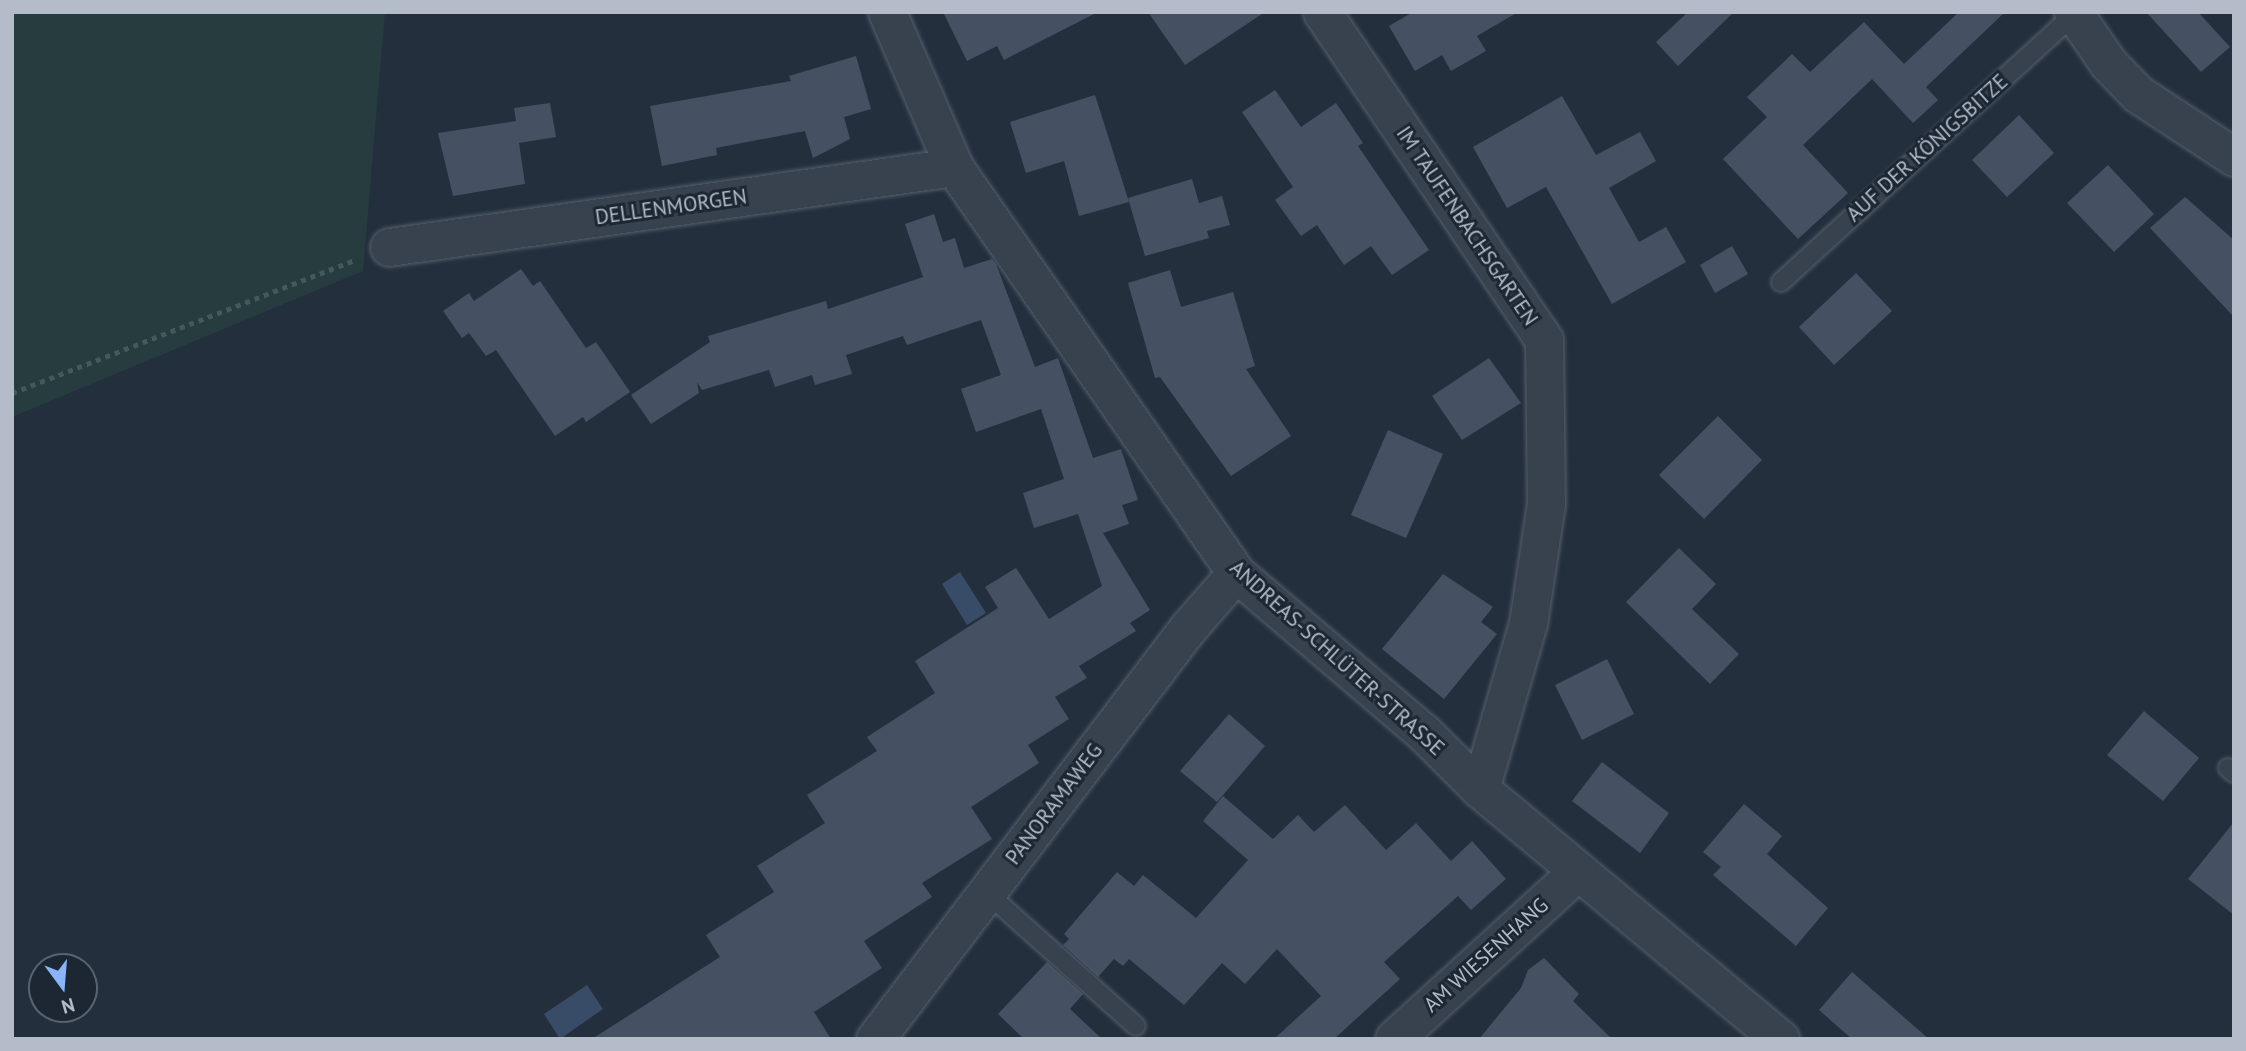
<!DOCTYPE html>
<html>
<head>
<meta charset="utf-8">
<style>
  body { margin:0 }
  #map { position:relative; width:2246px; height:1051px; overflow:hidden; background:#242f3e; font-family:"PT Sans",sans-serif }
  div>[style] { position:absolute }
  .green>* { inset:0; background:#263c3f }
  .water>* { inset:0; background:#394c67 }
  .building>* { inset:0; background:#455162 }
  .path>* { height:4.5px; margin-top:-2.25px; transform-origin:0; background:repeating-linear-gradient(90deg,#44595c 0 5px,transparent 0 10px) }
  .roads { filter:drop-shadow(0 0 2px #565f6c) drop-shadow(0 0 2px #565f6c) }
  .service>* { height:18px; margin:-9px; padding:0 9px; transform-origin:9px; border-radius:9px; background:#38414e }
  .minor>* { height:37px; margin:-18.5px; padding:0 18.5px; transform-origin:18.5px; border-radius:18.5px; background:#38414e }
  span { translate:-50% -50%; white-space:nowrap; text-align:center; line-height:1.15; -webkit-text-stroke:6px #1d2633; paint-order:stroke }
  .street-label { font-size:21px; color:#b4bcc9 }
  .frame { position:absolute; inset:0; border:14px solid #b4bcc9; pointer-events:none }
  .north { position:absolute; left:28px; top:953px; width:70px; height:70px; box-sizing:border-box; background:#1d2633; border:2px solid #59626f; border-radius:50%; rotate:164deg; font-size:19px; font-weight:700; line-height:28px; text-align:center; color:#b4bcc9 }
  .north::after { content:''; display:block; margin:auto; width:24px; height:32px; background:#8ab4f8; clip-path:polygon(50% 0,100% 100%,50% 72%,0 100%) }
</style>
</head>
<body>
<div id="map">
  <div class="green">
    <div style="clip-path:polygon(12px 12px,385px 12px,363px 271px,12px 417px)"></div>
  </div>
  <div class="water">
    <div style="clip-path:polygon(960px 572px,986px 613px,967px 625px,942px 584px)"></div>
    <div style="clip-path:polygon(587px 985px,603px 1009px,560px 1039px,544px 1014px)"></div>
  </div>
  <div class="building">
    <div style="clip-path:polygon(943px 12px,1098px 12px,1004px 60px,997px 46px,967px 61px)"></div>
    <div style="clip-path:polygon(1148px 12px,1265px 12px,1185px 65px)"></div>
    <div style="clip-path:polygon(1413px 12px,1518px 12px,1477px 36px,1486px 51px,1451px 71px,1442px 55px,1415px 71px,1389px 26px)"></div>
    <div style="clip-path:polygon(1688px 12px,1734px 12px,1678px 66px,1656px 42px)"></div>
    <div style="clip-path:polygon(1959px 12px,2005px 12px,1926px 87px,1938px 100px,1913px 123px,1872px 79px,1803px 145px,1848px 193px,1798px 239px,1723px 159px,1767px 117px,1747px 97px,1792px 54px,1810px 72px,1864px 22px,1904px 64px)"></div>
    <div style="clip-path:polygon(2146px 12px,2198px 12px,2230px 47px,2201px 72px)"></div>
    <div style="clip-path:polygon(856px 56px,871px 109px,844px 117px,850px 139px,813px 158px,805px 131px,716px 148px,717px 155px,662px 166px,650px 106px,791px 81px,789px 76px)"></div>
    <div style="clip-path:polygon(1275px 90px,1301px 127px,1336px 103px,1363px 143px,1358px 146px,1429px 250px,1392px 275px,1371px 246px,1344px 265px,1317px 225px,1301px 236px,1275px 200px,1293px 187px,1242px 112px)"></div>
    <div style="clip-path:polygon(1095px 95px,1129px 202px,1079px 216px,1064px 161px,1026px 173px,1010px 122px)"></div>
    <div style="clip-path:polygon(1562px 96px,1596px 155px,1640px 132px,1656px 161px,1609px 188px,1639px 242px,1666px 227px,1686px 262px,1612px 304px,1546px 187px,1507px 208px,1473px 147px)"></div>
    <div style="clip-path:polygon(550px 103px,556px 137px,519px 143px,525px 184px,453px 196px,438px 133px,516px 121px,514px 108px)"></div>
    <div style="clip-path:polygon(2019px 115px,2054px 153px,2007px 197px,1972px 160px)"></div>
    <div style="clip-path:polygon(2108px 165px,2154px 214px,2114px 252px,2067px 203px)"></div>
    <div style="clip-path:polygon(1192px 179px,1199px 203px,1222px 196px,1230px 225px,1207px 231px,1209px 238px,1145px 256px,1128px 198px)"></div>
    <div style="clip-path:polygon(2185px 197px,2234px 240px,2234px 317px,2150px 228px)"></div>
    <div style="clip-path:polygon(934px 214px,943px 242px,955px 238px,964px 268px,992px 259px,996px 264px,1035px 367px,1058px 358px,1093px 458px,1121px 449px,1138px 500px,1122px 505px,1129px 524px,1103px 533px,1150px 610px,1130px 623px,1136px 631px,1079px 666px,1087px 678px,1055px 697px,1069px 719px,1028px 745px,1039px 763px,971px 807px,992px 839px,922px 883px,932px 897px,864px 941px,882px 968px,814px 1012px,831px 1039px,592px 1039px,720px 957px,706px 935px,774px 892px,757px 866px,825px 823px,807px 795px,877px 751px,867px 737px,935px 693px,915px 661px,998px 608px,985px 587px,1016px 568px,1049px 619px,1102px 586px,1078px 514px,1034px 528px,1023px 493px,1064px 479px,1041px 409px,976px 432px,961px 389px,1001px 375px,981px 320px,907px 345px,903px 336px,846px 355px,852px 374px,815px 385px,812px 375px,775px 387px,769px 370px,702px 390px,697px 382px,699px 393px,651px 424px,631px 395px,710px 342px,708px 336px,826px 301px,828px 309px,923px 277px,905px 224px)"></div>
    <div style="clip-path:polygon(1732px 246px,1748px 274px,1715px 293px,1700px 265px)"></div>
    <div style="clip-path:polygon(521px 269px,533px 286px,540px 281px,586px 348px,596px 342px,630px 392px,586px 422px,583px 417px,555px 436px,496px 350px,486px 356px,469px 333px,462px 338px,443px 311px,469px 293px,474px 301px)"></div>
    <div style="clip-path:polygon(1170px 270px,1181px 307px,1233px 292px,1255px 366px,1246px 369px,1291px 436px,1231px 476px,1160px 377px,1155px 378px,1128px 283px)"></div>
    <div style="clip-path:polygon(1856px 273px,1892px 311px,1834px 365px,1799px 327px)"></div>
    <div style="clip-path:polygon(1489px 358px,1521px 403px,1462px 440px,1432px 396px)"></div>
    <div style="clip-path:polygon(1718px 416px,1762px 460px,1704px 519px,1659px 475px)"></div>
    <div style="clip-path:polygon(1388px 430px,1443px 454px,1406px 538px,1351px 515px)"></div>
    <div style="clip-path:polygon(1679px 548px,1716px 584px,1692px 609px,1739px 654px,1710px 684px,1626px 602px)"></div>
    <div style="clip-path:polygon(1443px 574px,1493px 607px,1481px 622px,1497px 634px,1444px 699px,1382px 649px)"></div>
    <div style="clip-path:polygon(1607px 659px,1634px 714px,1582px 740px,1555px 685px)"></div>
    <div style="clip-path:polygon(2144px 711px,2199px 758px,2163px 801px,2107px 755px)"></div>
    <div style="clip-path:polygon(1229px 714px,1265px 746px,1217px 802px,1180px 771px)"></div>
    <div style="clip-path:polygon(1602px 762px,1669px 813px,1640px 853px,1572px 801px)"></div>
    <div style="clip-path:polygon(1223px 796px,1273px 839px,1298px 815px,1314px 832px,1345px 805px,1386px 850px,1416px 823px,1451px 861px,1472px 841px,1506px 879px,1471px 910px,1458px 896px,1384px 962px,1400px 979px,1334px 1039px,1274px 1039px,1321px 996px,1277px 949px,1245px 984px,1222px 963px,1184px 1005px,1129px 959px,1123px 966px,1114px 959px,1098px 977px,1063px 945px,1069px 939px,1064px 934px,1117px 872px,1134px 886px,1143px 875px,1196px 918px,1248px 860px,1203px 821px)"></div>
    <div style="clip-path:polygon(1744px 804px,1782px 836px,1767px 854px,1828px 908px,1796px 946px,1713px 875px,1721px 867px,1703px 852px)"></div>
    <div style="clip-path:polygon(2234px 822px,2234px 915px,2188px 879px)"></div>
    <div style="clip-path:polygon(1544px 958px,1579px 994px,1573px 1001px,1612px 1039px,1479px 1039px,1521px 988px,1528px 970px)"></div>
    <div style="clip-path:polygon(1047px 962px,1083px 994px,1070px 1009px,1102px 1039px,1024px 1039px,998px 1014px)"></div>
    <div style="clip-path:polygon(1852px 972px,1929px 1039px,1852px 1039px,1819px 1010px)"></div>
  </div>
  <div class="path">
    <div style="left:12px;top:393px;width:368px;rotate:-21.2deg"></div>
  </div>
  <div class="roads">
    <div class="service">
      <div style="left:1781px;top:282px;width:397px;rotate:-42.4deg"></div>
      <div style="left:2228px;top:768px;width:8px;rotate:40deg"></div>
      <div style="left:986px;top:892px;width:201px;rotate:41.8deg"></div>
    </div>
    <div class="minor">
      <div style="left:887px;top:12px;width:169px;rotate:66.6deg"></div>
      <div style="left:954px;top:167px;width:494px;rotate:55.2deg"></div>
      <div style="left:1236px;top:573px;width:247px;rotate:40.4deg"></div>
      <div style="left:1424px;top:733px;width:79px;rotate:45deg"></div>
      <div style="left:1480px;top:789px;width:391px;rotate:39.8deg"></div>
      <div style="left:1322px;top:12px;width:396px;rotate:55.9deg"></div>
      <div style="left:1544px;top:340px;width:163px;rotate:89.3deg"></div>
      <div style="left:1546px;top:503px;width:121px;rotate:98.5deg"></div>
      <div style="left:1528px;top:623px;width:173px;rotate:106.1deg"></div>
      <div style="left:2073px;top:12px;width:62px;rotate:55.5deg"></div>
      <div style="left:2108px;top:63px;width:43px;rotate:45.9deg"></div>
      <div style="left:2138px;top:94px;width:115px;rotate:33.3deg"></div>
      <div style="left:389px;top:247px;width:571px;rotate:-8.06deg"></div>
      <div style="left:875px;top:1039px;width:517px;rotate:-52.71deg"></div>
      <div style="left:1188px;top:628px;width:73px;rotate:-48.9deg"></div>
      <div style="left:1394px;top:1039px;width:249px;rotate:-42.4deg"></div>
    </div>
  </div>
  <div class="street-label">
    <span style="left:1927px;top:148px;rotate:-42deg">AUF DER KÖNIGSBITZE</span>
    <span style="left:671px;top:207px;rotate:-8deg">DELLENMORGEN</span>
    <span style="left:1467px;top:226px;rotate:56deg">IM TAUFENBACHSGARTEN</span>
    <span style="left:1337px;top:658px;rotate:42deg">ANDREAS-SCHLÜTER-STRASSE</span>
    <span style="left:1054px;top:804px;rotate:-53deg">PANORAMAWEG</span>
    <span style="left:1486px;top:955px;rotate:-42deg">AM WIESENHANG</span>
  </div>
  <div class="frame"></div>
  <div class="north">N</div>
</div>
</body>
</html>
